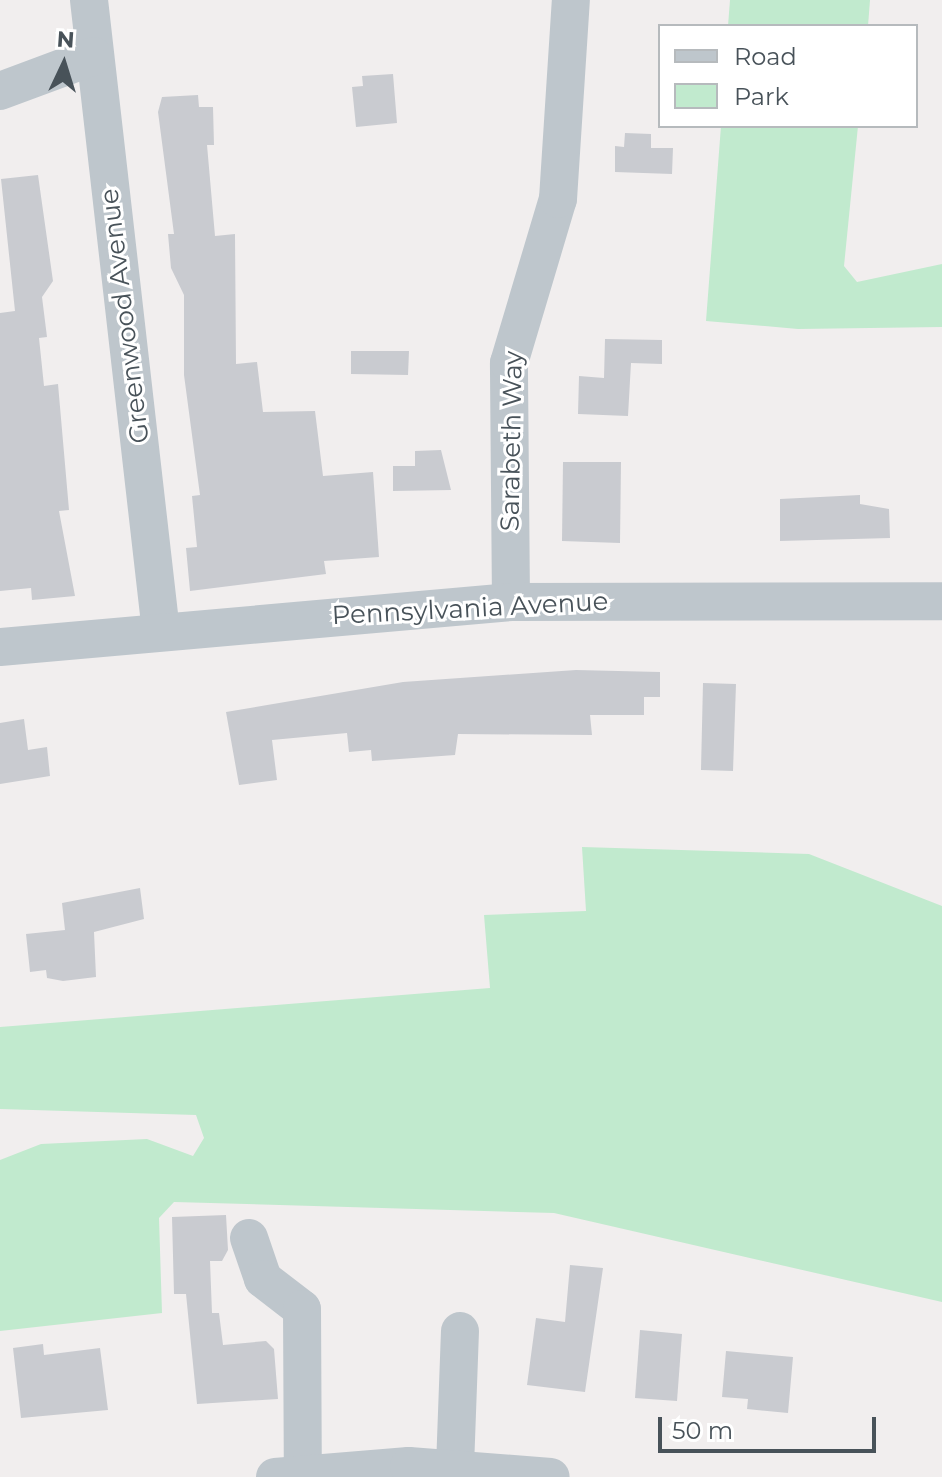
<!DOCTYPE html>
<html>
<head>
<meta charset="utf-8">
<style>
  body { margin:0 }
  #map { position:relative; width:942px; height:1477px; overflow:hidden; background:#f1eeee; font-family:Montserrat,sans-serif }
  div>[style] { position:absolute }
  .green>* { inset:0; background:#c1eace }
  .building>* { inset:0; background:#c9cbd0 }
  .minor>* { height:38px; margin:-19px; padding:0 19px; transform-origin:19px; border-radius:19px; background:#bec6cc }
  span { translate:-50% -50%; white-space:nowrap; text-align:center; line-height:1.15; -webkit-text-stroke:6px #fff; paint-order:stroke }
  .street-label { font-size:26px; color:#485259 }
  .legend { position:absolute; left:658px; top:24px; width:260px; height:104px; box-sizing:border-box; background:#fff; border:2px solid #b6babd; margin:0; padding:10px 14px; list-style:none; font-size:24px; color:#485259 }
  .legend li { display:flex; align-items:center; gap:16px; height:40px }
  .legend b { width:40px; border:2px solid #b6babd }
  .north { position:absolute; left:24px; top:24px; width:80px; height:80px; -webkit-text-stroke:6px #fff; paint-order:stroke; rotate:4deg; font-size:22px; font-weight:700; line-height:32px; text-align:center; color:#485259 }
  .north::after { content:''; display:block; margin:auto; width:28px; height:36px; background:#485259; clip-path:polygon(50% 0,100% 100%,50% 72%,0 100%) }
  .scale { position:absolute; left:658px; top:1417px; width:218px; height:36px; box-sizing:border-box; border:4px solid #485259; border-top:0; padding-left:10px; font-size:24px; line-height:28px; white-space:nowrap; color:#485259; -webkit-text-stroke:6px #fff; paint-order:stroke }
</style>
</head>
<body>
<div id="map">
  <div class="green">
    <div style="clip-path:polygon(730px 0,870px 0,868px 26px,728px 26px)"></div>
    <div style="clip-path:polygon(721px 126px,858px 126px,844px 266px,857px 282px,942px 264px,942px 327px,798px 329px,706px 321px)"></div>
    <div style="clip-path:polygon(582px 847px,809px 854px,942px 906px,942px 1302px,554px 1213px,174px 1202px,159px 1218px,162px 1313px,0 1331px,0 1160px,41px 1144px,147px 1139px,193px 1156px,204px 1138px,196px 1115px,0 1109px,0 1027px,490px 988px,484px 915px,586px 911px)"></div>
  </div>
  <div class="building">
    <div style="clip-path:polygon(393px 74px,397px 123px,356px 127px,352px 87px,363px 86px,362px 76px)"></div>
    <div style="clip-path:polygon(198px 95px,199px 107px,213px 107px,214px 145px,207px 145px,215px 236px,235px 234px,236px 364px,257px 362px,263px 412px,315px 411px,323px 476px,373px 472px,379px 557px,324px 561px,326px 574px,190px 591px,186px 548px,197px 547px,192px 496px,200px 495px,184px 375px,184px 295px,171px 268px,168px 234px,174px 234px,158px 112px,162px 97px)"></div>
    <div style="clip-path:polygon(625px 133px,651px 134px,651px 148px,673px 148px,672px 174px,615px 172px,615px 146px,624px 147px)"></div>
    <div style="clip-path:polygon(38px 175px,53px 281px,42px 297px,47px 337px,39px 338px,44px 386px,58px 384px,69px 510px,59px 511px,75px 596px,32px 600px,31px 588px,0 591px,0 313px,15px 311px,1px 179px)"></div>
    <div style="clip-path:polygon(605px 339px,662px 340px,662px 364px,631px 363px,628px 416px,578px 414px,579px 376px,604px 378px)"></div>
    <div style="clip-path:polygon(351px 351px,409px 351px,408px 375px,351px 374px)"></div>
    <div style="clip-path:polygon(441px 450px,451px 490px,393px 491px,393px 466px,415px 466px,415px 451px)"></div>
    <div style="clip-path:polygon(563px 462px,621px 462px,620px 543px,562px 541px)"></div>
    <div style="clip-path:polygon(860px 495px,860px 504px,889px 509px,890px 538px,780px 541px,780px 499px)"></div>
    <div style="clip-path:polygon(576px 670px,660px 672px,660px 697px,644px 697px,644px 715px,590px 715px,592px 735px,458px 734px,455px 755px,372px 761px,371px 750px,349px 752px,347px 733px,272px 740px,277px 780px,239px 785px,226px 712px,403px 682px)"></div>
    <div style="clip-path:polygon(703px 683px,736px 684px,733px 771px,701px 770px)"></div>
    <div style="clip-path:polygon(24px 719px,28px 750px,47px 747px,50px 776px,0 784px,0 723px)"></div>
    <div style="clip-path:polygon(140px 888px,144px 919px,94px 932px,96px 977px,63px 981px,47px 978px,46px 970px,30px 972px,26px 934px,65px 930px,62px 903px)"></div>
    <div style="clip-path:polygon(226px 1215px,228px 1250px,222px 1261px,210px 1261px,212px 1313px,219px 1313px,223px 1345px,266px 1341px,274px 1349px,278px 1399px,197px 1404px,186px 1294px,174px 1294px,172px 1217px)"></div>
    <div style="clip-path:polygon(570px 1265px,603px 1268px,585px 1392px,527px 1385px,536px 1318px,565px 1322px)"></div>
    <div style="clip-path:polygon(640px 1330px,682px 1334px,677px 1401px,635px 1398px)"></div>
    <div style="clip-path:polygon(43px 1344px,44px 1355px,100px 1348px,108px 1410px,21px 1418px,13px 1348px)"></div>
    <div style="clip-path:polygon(726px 1351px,793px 1357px,788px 1413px,747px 1409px,748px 1399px,722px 1397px)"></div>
  </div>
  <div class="minor">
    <div style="left:89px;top:0;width:636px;rotate:83.5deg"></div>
    <div style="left:0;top:91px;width:100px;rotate:-20.4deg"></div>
    <div style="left:511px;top:602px;width:239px;rotate:-90.5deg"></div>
    <div style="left:509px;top:363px;width:171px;rotate:-73.4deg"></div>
    <div style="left:558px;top:199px;width:199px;rotate:-86.3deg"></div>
    <div style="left:0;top:647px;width:513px;rotate:-5.03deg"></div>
    <div style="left:511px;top:602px;width:431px;rotate:-0.1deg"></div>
    <div style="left:249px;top:1238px;width:43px;rotate:71.1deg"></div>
    <div style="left:263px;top:1279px;width:49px;rotate:37.6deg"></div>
    <div style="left:302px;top:1309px;width:165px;rotate:89.7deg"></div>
    <div style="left:455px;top:1467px;width:136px;rotate:-87.9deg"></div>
    <div style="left:275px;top:1477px;width:134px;rotate:-4.7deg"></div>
    <div style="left:409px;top:1466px;width:142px;rotate:4.4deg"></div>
  </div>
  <div class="street-label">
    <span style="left:125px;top:316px;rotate:-97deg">Greenwood Avenue</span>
    <span style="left:512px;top:441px;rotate:-89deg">Sarabeth Way</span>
    <span style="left:470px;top:609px;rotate:-3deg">Pennsylvania Avenue</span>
  </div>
  <ul class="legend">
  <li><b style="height:10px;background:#bec6cc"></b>Road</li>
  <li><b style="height:22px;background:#c1eace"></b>Park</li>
  </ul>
  <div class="north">N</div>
  <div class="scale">50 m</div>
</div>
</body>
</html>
